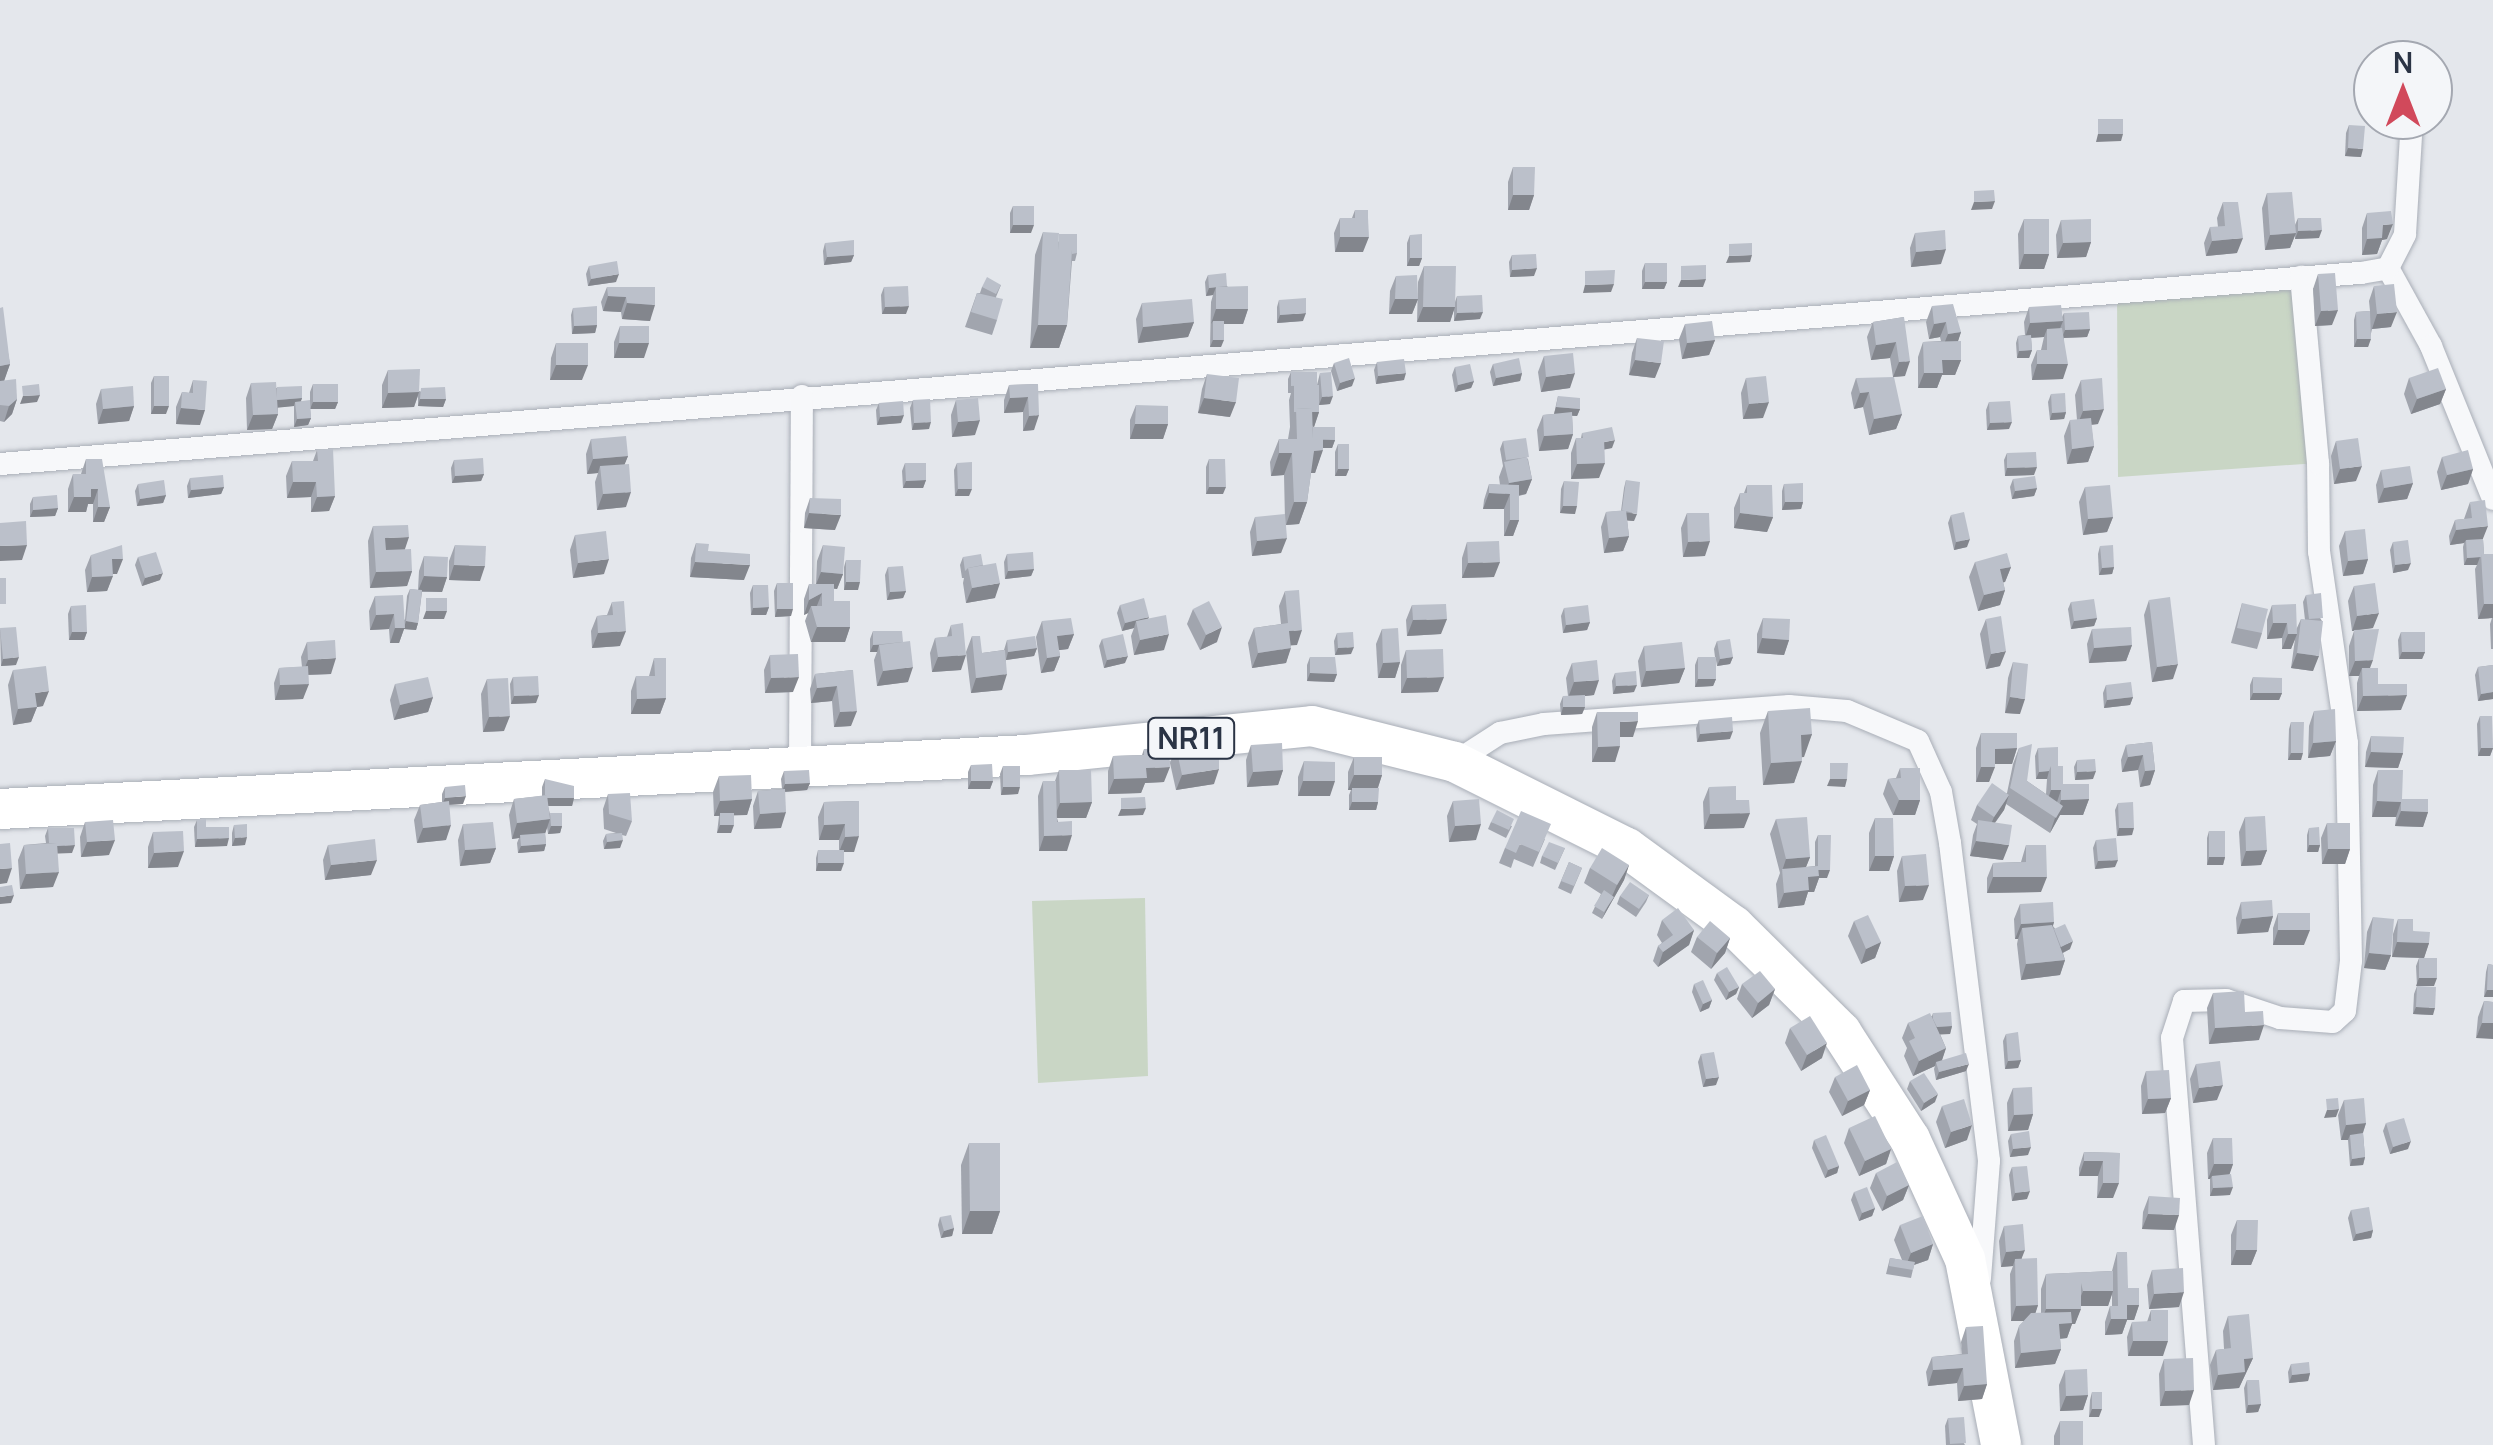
<!DOCTYPE html>
<html>
<head>
<meta charset="utf-8">
<style>
  body { margin:0 }
  #map { position:relative; width:2493px; height:1445px; overflow:hidden; background:#e4e7ec; font-family:Manrope,sans-serif }
  div>[style] { position:absolute }
  .green>* { inset:0; background:#c9d6c5 }
  .roads { filter:drop-shadow(0 0 2px #a9aeb7) drop-shadow(0 0 2px #a9aeb7) }
  .street>* { height:22px; margin:-11px; padding:0 11px; transform-origin:11px; border-radius:11px; background:#f7f8fa }
  .highway>* { height:40px; margin:-20px; padding:0 20px; transform-origin:20px; border-radius:20px; background:#fff }
  .wall>* { inset:0; background:#a1a5ae }
  .shaded-wall>* { inset:0; background:#83868d }
  .building>* { inset:0; background:#bbc0ca }
  span { translate:-50% -50%; white-space:nowrap; text-align:center; line-height:1.15; -webkit-text-stroke:8px #f4f6f9; paint-order:stroke }
  .shield-label span { padding:2px 8px; background:#f4f6f9; border:2px solid; border-radius:8px; -webkit-text-stroke-width:0 }
  .shield-label { font-size:30px; color:#2b3445; font-weight:700 }
  .north { position:absolute; left:2353px; top:40px; width:100px; height:100px; box-sizing:border-box; background:#f4f6f9; border:2px solid #a4a8b1; border-radius:50%; rotate:0deg; font-size:28px; font-weight:700; line-height:40px; text-align:center; color:#2b3445 }
  .north::after { content:''; display:block; margin:auto; width:35px; height:45px; background:#d1495b; clip-path:polygon(50% 0,100% 100%,50% 72%,0 100%) }
</style>
</head>
<body>
<div id="map">
  <div class="green">
    <div style="clip-path:polygon(2301px 277px,2318px 463px,2118px 477px,2117px 292px)"></div>
    <div style="clip-path:polygon(1145px 898px,1148px 1076px,1038px 1083px,1032px 901px)"></div>
  </div>
  <div class="roads">
    <div class="street">
      <div style="left:2388px;top:268px;width:89px;rotate:61.1deg"></div>
      <div style="left:2431px;top:346px;width:165px;rotate:67.9deg"></div>
      <div style="left:0;top:464px;width:2369px;rotate:-4.63deg"></div>
      <div style="left:2361px;top:273px;width:27px;rotate:-10deg"></div>
      <div style="left:2388px;top:268px;width:38px;rotate:-63deg"></div>
      <div style="left:2405px;top:234px;width:114px;rotate:-86.5deg"></div>
      <div style="left:1455px;top:762px;width:54px;rotate:-32.8deg"></div>
      <div style="left:1500px;top:733px;width:45px;rotate:-11.6deg"></div>
      <div style="left:1544px;top:724px;width:246px;rotate:-4.2deg"></div>
      <div style="left:1789px;top:706px;width:58px;rotate:4.9deg"></div>
      <div style="left:1847px;top:711px;width:77px;rotate:22.9deg"></div>
      <div style="left:1918px;top:741px;width:56px;rotate:65.7deg"></div>
      <div style="left:1941px;top:792px;width:52px;rotate:80deg"></div>
      <div style="left:1950px;top:843px;width:320px;rotate:83deg"></div>
      <div style="left:1989px;top:1161px;width:118px;rotate:94.4deg"></div>
      <div style="left:800px;top:765px;width:369px;rotate:-89.7deg"></div>
      <div style="left:2204px;top:1445px;width:408px;rotate:-94.5deg"></div>
      <div style="left:2172px;top:1038px;width:39px;rotate:-72deg"></div>
      <div style="left:2184px;top:1001px;width:42px;rotate:-1.4deg"></div>
      <div style="left:2226px;top:1000px;width:57px;rotate:18.4deg"></div>
      <div style="left:2280px;top:1018px;width:53px;rotate:4.3deg"></div>
      <div style="left:2333px;top:1022px;width:16px;rotate:-43deg"></div>
      <div style="left:2345px;top:1011px;width:50px;rotate:-83.2deg"></div>
      <div style="left:2351px;top:961px;width:218px;rotate:-91.1deg"></div>
      <div style="left:2347px;top:743px;width:193px;rotate:-98.3deg"></div>
      <div style="left:2319px;top:552px;width:89px;rotate:-90.6deg"></div>
      <div style="left:2318px;top:463px;width:187px;rotate:-95.2deg"></div>
    </div>
    <div class="highway">
      <div style="left:0;top:809px;width:1028px;rotate:-3.01deg"></div>
      <div style="left:1027px;top:755px;width:286px;rotate:-5.8deg"></div>
      <div style="left:1312px;top:726px;width:147px;rotate:14.1deg"></div>
      <div style="left:1455px;top:762px;width:192px;rotate:26.6deg"></div>
      <div style="left:1627px;top:848px;width:132px;rotate:36.1deg"></div>
      <div style="left:1734px;top:926px;width:151px;rotate:44.7deg"></div>
      <div style="left:1841px;top:1032px;width:127px;rotate:57.2deg"></div>
      <div style="left:1910px;top:1139px;width:132px;rotate:65.4deg"></div>
      <div style="left:1965px;top:1259px;width:189px;rotate:79deg"></div>
    </div>
  </div>
  <div class="wall">
    <div style="clip-path:polygon(2349px 125px,2361px 157px,2345px 156px,2346px 133px)"></div>
    <div style="clip-path:polygon(1513px 167px,1534px 195px,1529px 210px,1508px 210px,1508px 182px)"></div>
    <div style="clip-path:polygon(2267px 193px,2295px 225px,2298px 218px,2319px 238px,2295px 239px,2295px 235px,2290px 248px,2265px 250px,2262px 208px)"></div>
    <div style="clip-path:polygon(2223px 202px,2237px 253px,2206px 256px,2204px 243px,2210px 227px,2218px 227px,2217px 218px)"></div>
    <div style="clip-path:polygon(1013px 206px,1031px 233px,1010px 233px,1010px 213px)"></div>
    <div style="clip-path:polygon(1355px 210px,1363px 252px,1335px 252px,1334px 233px,1340px 218px,1352px 218px)"></div>
    <div style="clip-path:polygon(2367px 213px,2387px 239px,2382px 240px,2377px 254px,2362px 255px,2362px 228px)"></div>
    <div style="clip-path:polygon(2024px 219px,2049px 254px,2044px 269px,2019px 269px,2018px 234px)"></div>
    <div style="clip-path:polygon(2061px 220px,2091px 242px,2086px 257px,2057px 258px,2056px 235px)"></div>
    <div style="clip-path:polygon(1043px 232px,1077px 253px,1075px 261px,1072px 261px,1067px 325px,1059px 348px,1030px 348px,1035px 255px)"></div>
    <div style="clip-path:polygon(1915px 233px,1941px 264px,1911px 267px,1910px 248px)"></div>
    <div style="clip-path:polygon(1410px 235px,1422px 258px,1419px 266px,1407px 266px,1407px 243px)"></div>
    <div style="clip-path:polygon(825px 243px,854px 255px,851px 262px,824px 265px,823px 251px)"></div>
    <div style="clip-path:polygon(1512px 255px,1534px 276px,1510px 277px,1509px 262px)"></div>
    <div style="clip-path:polygon(1645px 263px,1667px 282px,1664px 289px,1642px 289px,1642px 271px)"></div>
    <div style="clip-path:polygon(589px 266px,616px 282px,588px 286px,586px 274px)"></div>
    <div style="clip-path:polygon(1424px 266px,1455px 302px,1457px 296px,1480px 319px,1454px 321px,1454px 309px,1450px 322px,1417px 322px,1418px 282px)"></div>
    <div style="clip-path:polygon(2318px 274px,2332px 325px,2315px 326px,2313px 289px)"></div>
    <div style="clip-path:polygon(1208px 275px,1227px 286px,1248px 309px,1243px 324px,1224px 324px,1221px 347px,1210px 347px,1211px 302px,1213px 295px,1206px 296px,1205px 282px)"></div>
    <div style="clip-path:polygon(1396px 276px,1418px 299px,1412px 314px,1389px 314px,1390px 291px)"></div>
    <div style="clip-path:polygon(1001px 285px,996px 297px,997px 320px,992px 335px,965px 327px,977px 293px,980px 293px,982px 287px)"></div>
    <div style="clip-path:polygon(2374px 286px,2391px 327px,2372px 329px,2368px 347px,2354px 347px,2354px 320px,2356px 312px,2370px 311px,2369px 301px)"></div>
    <div style="clip-path:polygon(607px 287px,655px 287px,650px 321px,622px 319px,621px 312px,603px 311px,601px 302px)"></div>
    <div style="clip-path:polygon(884px 287px,906px 314px,882px 314px,881px 295px)"></div>
    <div style="clip-path:polygon(1279px 300px,1303px 321px,1277px 323px,1277px 307px)"></div>
    <div style="clip-path:polygon(1142px 303px,1194px 322px,1188px 337px,1138px 343px,1136px 319px)"></div>
    <div style="clip-path:polygon(1932px 306px,1961px 332px,1958px 341px,1961px 360px,1955px 375px,1942px 375px,1937px 388px,1918px 388px,1918px 357px,1923px 342px,1941px 341px,1940px 337px,1929px 339px,1926px 322px)"></div>
    <div style="clip-path:polygon(2029px 307px,2062px 317px,2064px 313px,2090px 329px,2087px 337px,2064px 338px,2063px 379px,2032px 380px,2031px 365px,2037px 350px,2041px 350px,2044px 337px,2031px 338px,2032px 350px,2029px 358px,2017px 358px,2016px 343px,2018px 336px,2025px 335px,2024px 322px)"></div>
    <div style="clip-path:polygon(0 308px,10px 364px,4px 380px,17px 399px,12px 414px,4px 422px,0 421px)"></div>
    <div style="clip-path:polygon(573px 308px,597px 325px,595px 333px,572px 334px,571px 315px)"></div>
    <div style="clip-path:polygon(1904px 317px,1905px 376px,1893px 377px,1890px 358px,1871px 360px,1867px 337px,1873px 322px)"></div>
    <div style="clip-path:polygon(1685px 324px,1715px 340px,1709px 355px,1682px 359px,1679px 339px)"></div>
    <div style="clip-path:polygon(620px 326px,644px 358px,614px 358px,614px 342px)"></div>
    <div style="clip-path:polygon(1637px 338px,1655px 378px,1629px 375px,1632px 353px)"></div>
    <div style="clip-path:polygon(556px 343px,582px 380px,550px 380px,551px 358px)"></div>
    <div style="clip-path:polygon(1544px 356px,1570px 388px,1541px 392px,1538px 372px)"></div>
    <div style="clip-path:polygon(1377px 362px,1404px 380px,1376px 384px,1374px 370px)"></div>
    <div style="clip-path:polygon(1334px 363px,1352px 386px,1337px 391px,1331px 371px)"></div>
    <div style="clip-path:polygon(1493px 364px,1522px 373px,1520px 381px,1493px 386px,1490px 372px)"></div>
    <div style="clip-path:polygon(1455px 367px,1474px 381px,1471px 388px,1455px 392px,1452px 375px)"></div>
    <div style="clip-path:polygon(388px 370px,419px 391px,446px 399px,443px 407px,418px 406px,418px 396px,414px 407px,382px 408px,382px 385px)"></div>
    <div style="clip-path:polygon(1291px 372px,1317px 385px,1320px 373px,1330px 404px,1319px 405px,1319px 412px,1314px 427px,1335px 440px,1332px 448px,1323px 448px,1315px 473px,1311px 473px,1307px 502px,1299px 524px,1286px 525px,1281px 553px,1252px 556px,1250px 532px,1255px 517px,1285px 520px,1284px 475px,1271px 476px,1270px 462px,1279px 439px,1288px 439px,1290px 427px,1289px 400px,1291px 393px,1288px 393px,1288px 379px)"></div>
    <div style="clip-path:polygon(1207px 374px,1230px 417px,1198px 413px,1202px 389px)"></div>
    <div style="clip-path:polygon(154px 376px,166px 414px,151px 414px,151px 383px)"></div>
    <div style="clip-path:polygon(1746px 378px,1763px 418px,1743px 419px,1741px 393px)"></div>
    <div style="clip-path:polygon(1856px 378px,1902px 414px,1896px 429px,1869px 435px,1863px 407px,1854px 409px,1851px 393px)"></div>
    <div style="clip-path:polygon(2409px 378px,2446px 389px,2440px 404px,2411px 414px,2404px 394px)"></div>
    <div style="clip-path:polygon(193px 380px,200px 425px,176px 424px,176px 407px,182px 392px,189px 393px)"></div>
    <div style="clip-path:polygon(2081px 380px,2098px 424px,2091px 425px,2094px 446px,2088px 462px,2067px 464px,2064px 436px,2070px 420px,2077px 420px,2075px 395px)"></div>
    <div style="clip-path:polygon(251px 383px,277px 388px,302px 398px,301px 401px,310px 409px,310px 392px,313px 384px,338px 402px,335px 409px,310px 409px,311px 418px,308px 425px,294px 427px,294px 406px,278px 407px,278px 414px,272px 429px,247px 430px,246px 398px)"></div>
    <div style="clip-path:polygon(1038px 384px,1034px 430px,1023px 431px,1023px 412px,1004px 413px,1004px 400px,1009px 385px)"></div>
    <div style="clip-path:polygon(101px 389px,134px 406px,129px 421px,98px 424px,96px 404px)"></div>
    <div style="clip-path:polygon(2051px 394px,2066px 412px,2064px 419px,2050px 420px,2048px 402px)"></div>
    <div style="clip-path:polygon(1558px 396px,1580px 409px,1577px 416px,1572px 416px,1573px 434px,1568px 449px,1539px 451px,1537px 430px,1543px 415px,1554px 414px)"></div>
    <div style="clip-path:polygon(913px 400px,929px 429px,912px 430px,910px 408px)"></div>
    <div style="clip-path:polygon(956px 400px,975px 435px,952px 437px,951px 415px)"></div>
    <div style="clip-path:polygon(1989px 402px,2009px 429px,1987px 430px,1986px 410px)"></div>
    <div style="clip-path:polygon(879px 403px,901px 423px,877px 425px,876px 410px)"></div>
    <div style="clip-path:polygon(1136px 405px,1168px 424px,1163px 439px,1130px 439px,1130px 420px)"></div>
    <div style="clip-path:polygon(1582px 433px,1612px 448px,1604px 449px,1599px 478px,1571px 479px,1571px 453px,1576px 438px,1581px 438px)"></div>
    <div style="clip-path:polygon(591px 439px,628px 456px,624px 465px,626px 507px,597px 510px,595px 482px,598px 473px,587px 474px,586px 454px)"></div>
    <div style="clip-path:polygon(1503px 441px,1528px 459px,1532px 479px,1526px 494px,1519px 496px,1519px 520px,1513px 536px,1504px 536px,1504px 509px,1483px 509px,1484px 500px,1489px 484px,1500px 485px,1499px 477px,1503px 466px,1500px 449px)"></div>
    <div style="clip-path:polygon(2336px 441px,2356px 481px,2334px 484px,2331px 456px)"></div>
    <div style="clip-path:polygon(1338px 444px,1349px 469px,1346px 476px,1335px 476px,1335px 452px)"></div>
    <div style="clip-path:polygon(317px 450px,335px 496px,329px 511px,311px 512px,311px 497px,287px 498px,286px 476px,292px 461px,313px 461px)"></div>
    <div style="clip-path:polygon(2007px 453px,2034px 475px,2005px 476px,2004px 460px)"></div>
    <div style="clip-path:polygon(2442px 457px,2473px 469px,2468px 484px,2441px 490px,2437px 472px)"></div>
    <div style="clip-path:polygon(86px 459px,110px 507px,104px 522px,93px 522px,93px 504px,88px 504px,86px 512px,68px 512px,68px 489px,73px 474px,81px 474px)"></div>
    <div style="clip-path:polygon(1209px 459px,1223px 494px,1206px 494px,1206px 467px)"></div>
    <div style="clip-path:polygon(454px 460px,484px 474px,481px 481px,452px 483px,451px 468px)"></div>
    <div style="clip-path:polygon(905px 463px,926px 480px,923px 488px,903px 488px,902px 471px)"></div>
    <div style="clip-path:polygon(957px 463px,969px 496px,955px 496px,954px 470px)"></div>
    <div style="clip-path:polygon(2381px 470px,2413px 483px,2407px 499px,2378px 503px,2376px 485px)"></div>
    <div style="clip-path:polygon(190px 478px,224px 487px,221px 494px,188px 498px,187px 486px)"></div>
    <div style="clip-path:polygon(2013px 479px,2037px 488px,2034px 496px,2012px 499px,2010px 487px)"></div>
    <div style="clip-path:polygon(1626px 480px,1634px 521px,1627px 520px,1629px 536px,1623px 551px,1604px 553px,1601px 527px,1606px 512px,1621px 511px,1624px 488px)"></div>
    <div style="clip-path:polygon(1564px 481px,1575px 514px,1560px 513px,1561px 489px)"></div>
    <div style="clip-path:polygon(138px 484px,166px 495px,163px 503px,137px 506px,135px 491px)"></div>
    <div style="clip-path:polygon(1784px 484px,1803px 502px,1801px 509px,1782px 510px,1782px 491px)"></div>
    <div style="clip-path:polygon(1747px 485px,1773px 517px,1767px 532px,1734px 528px,1734px 508px,1740px 493px,1744px 493px)"></div>
    <div style="clip-path:polygon(2085px 487px,2113px 517px,2107px 532px,2083px 535px,2079px 502px)"></div>
    <div style="clip-path:polygon(33px 497px,58px 508px,55px 516px,30px 517px,30px 504px)"></div>
    <div style="clip-path:polygon(810px 498px,835px 530px,804px 528px,805px 513px)"></div>
    <div style="clip-path:polygon(2470px 502px,2483px 539px,2484px 554px,2493px 554px,2493px 649px,2491px 649px,2490px 624px,2492px 618px,2478px 619px,2475px 569px,2477px 565px,2464px 565px,2463px 547px,2464px 543px,2450px 545px,2449px 536px,2455px 520px,2464px 519px)"></div>
    <div style="clip-path:polygon(1687px 513px,1705px 556px,1683px 557px,1681px 528px)"></div>
    <div style="clip-path:polygon(1951px 515px,1967px 547px,1954px 550px,1948px 523px)"></div>
    <div style="clip-path:polygon(373px 526px,404px 549px,412px 571px,407px 586px,370px 588px,368px 541px)"></div>
    <div style="clip-path:polygon(2345px 531px,2368px 559px,2363px 574px,2343px 576px,2339px 546px)"></div>
    <div style="clip-path:polygon(575px 535px,604px 574px,573px 578px,570px 550px)"></div>
    <div style="clip-path:polygon(1467px 542px,1494px 577px,1462px 578px,1462px 558px)"></div>
    <div style="clip-path:polygon(2393px 542px,2408px 570px,2393px 573px,2390px 550px)"></div>
    <div style="clip-path:polygon(696px 543px,744px 580px,690px 577px,691px 558px)"></div>
    <div style="clip-path:polygon(455px 545px,480px 581px,449px 580px,449px 561px)"></div>
    <div style="clip-path:polygon(823px 545px,843px 574px,837px 589px,834px 588px,834px 601px,850px 627px,845px 642px,811px 642px,805px 621px,808px 613px,804px 615px,804px 599px,809px 584px,816px 584px,817px 561px)"></div>
    <div style="clip-path:polygon(2100px 546px,2114px 567px,2112px 574px,2099px 575px,2098px 554px)"></div>
    <div style="clip-path:polygon(1007px 554px,1034px 569px,1031px 576px,1005px 579px,1004px 562px)"></div>
    <div style="clip-path:polygon(91px 555px,117px 574px,113px 574px,107px 591px,87px 592px,85px 570px)"></div>
    <div style="clip-path:polygon(424px 556px,447px 577px,442px 592px,422px 592px,418px 623px,416px 630px,404px 629px,399px 643px,390px 643px,389px 629px,370px 630px,369px 611px,375px 596px,405px 620px,407px 596px,410px 589px,418px 590px,419px 571px)"></div>
    <div style="clip-path:polygon(138px 557px,160px 580px,142px 586px,135px 565px)"></div>
    <div style="clip-path:polygon(963px 557px,983px 565px,995px 598px,966px 603px,963px 583px,964px 578px,962px 578px,960px 565px)"></div>
    <div style="clip-path:polygon(846px 560px,858px 590px,844px 590px,844px 567px)"></div>
    <div style="clip-path:polygon(1975px 562px,2011px 567px,2005px 582px,2003px 582px,2005px 590px,2000px 605px,1978px 611px,1969px 577px)"></div>
    <div style="clip-path:polygon(888px 567px,906px 591px,903px 598px,887px 600px,885px 575px)"></div>
    <div style="clip-path:polygon(777px 583px,791px 616px,775px 617px,774px 591px)"></div>
    <div style="clip-path:polygon(753px 585px,769px 607px,766px 615px,751px 615px,750px 593px)"></div>
    <div style="clip-path:polygon(2354px 586px,2373px 628px,2357px 630px,2370px 668px,2378px 684px,2401px 710px,2357px 711px,2357px 683px,2359px 676px,2349px 676px,2349px 646px,2354px 631px,2352px 631px,2348px 601px)"></div>
    <div style="clip-path:polygon(1285px 591px,1297px 645px,1291px 645px,1286px 663px,1252px 668px,1248px 643px,1254px 628px,1281px 624px,1279px 606px)"></div>
    <div style="clip-path:polygon(2306px 595px,2322px 621px,2313px 671px,2291px 668px,2295px 639px,2291px 649px,2282px 649px,2282px 638px,2267px 639px,2267px 620px,2272px 605px,2296px 630px,2301px 619px,2305px 620px,2303px 602px)"></div>
    <div style="clip-path:polygon(2149px 600px,2173px 679px,2152px 682px,2144px 615px)"></div>
    <div style="clip-path:polygon(612px 602px,620px 646px,592px 648px,591px 631px,597px 616px,607px 615px)"></div>
    <div style="clip-path:polygon(2071px 602px,2097px 618px,2094px 626px,2071px 629px,2068px 609px)"></div>
    <div style="clip-path:polygon(2242px 603px,2262px 633px,2257px 649px,2231px 643px)"></div>
    <div style="clip-path:polygon(1120px 605px,1148px 619px,1164px 650px,1134px 655px,1131px 636px,1134px 628px,1122px 631px,1117px 613px)"></div>
    <div style="clip-path:polygon(1412px 605px,1441px 634px,1407px 636px,1406px 620px)"></div>
    <div style="clip-path:polygon(71px 606px,87px 632px,84px 640px,69px 640px,68px 614px)"></div>
    <div style="clip-path:polygon(1564px 608px,1590px 622px,1587px 630px,1563px 633px,1561px 616px)"></div>
    <div style="clip-path:polygon(1193px 609px,1217px 642px,1200px 650px,1187px 624px)"></div>
    <div style="clip-path:polygon(1763px 618px,1789px 640px,1784px 655px,1757px 653px,1757px 634px)"></div>
    <div style="clip-path:polygon(1986px 619px,2000px 666px,1986px 669px,1980px 634px)"></div>
    <div style="clip-path:polygon(1042px 621px,1074px 634px,1068px 649px,1059px 650px,1060px 656px,1054px 671px,1041px 673px,1036px 637px)"></div>
    <div style="clip-path:polygon(951px 625px,961px 670px,932px 672px,930px 653px,935px 638px,947px 637px)"></div>
    <div style="clip-path:polygon(0 628px,16px 665px,1px 666px)"></div>
    <div style="clip-path:polygon(1382px 629px,1400px 662px,1395px 678px,1378px 678px,1376px 644px)"></div>
    <div style="clip-path:polygon(2092px 629px,2132px 645px,2126px 661px,2089px 663px,2087px 644px)"></div>
    <div style="clip-path:polygon(873px 631px,903px 642px,908px 682px,877px 686px,874px 660px,877px 652px,870px 652px,870px 639px)"></div>
    <div style="clip-path:polygon(2401px 632px,2425px 652px,2422px 659px,2399px 659px,2398px 640px)"></div>
    <div style="clip-path:polygon(1337px 633px,1351px 654px,1335px 655px,1334px 641px)"></div>
    <div style="clip-path:polygon(972px 636px,982px 653px,1004px 650px,1007px 640px,1037px 648px,1034px 656px,1006px 660px,1002px 690px,971px 693px,966px 652px)"></div>
    <div style="clip-path:polygon(1102px 639px,1125px 663px,1104px 668px,1099px 646px)"></div>
    <div style="clip-path:polygon(1717px 641px,1733px 657px,1730px 664px,1717px 666px,1716px 660px,1716px 679px,1713px 686px,1695px 687px,1695px 665px,1698px 657px,1715px 657px,1714px 649px)"></div>
    <div style="clip-path:polygon(307px 642px,331px 674px,308px 675px,303px 699px,275px 700px,274px 683px,279px 668px,302px 667px,301px 657px)"></div>
    <div style="clip-path:polygon(1644px 646px,1685px 668px,1679px 683px,1641px 687px,1638px 661px)"></div>
    <div style="clip-path:polygon(1406px 650px,1438px 692px,1401px 693px,1401px 665px)"></div>
    <div style="clip-path:polygon(770px 655px,793px 692px,765px 693px,764px 670px)"></div>
    <div style="clip-path:polygon(1310px 657px,1337px 674px,1334px 682px,1307px 681px,1307px 665px)"></div>
    <div style="clip-path:polygon(654px 658px,666px 698px,660px 714px,631px 714px,631px 691px,636px 676px,649px 676px)"></div>
    <div style="clip-path:polygon(2013px 662px,2020px 714px,2005px 713px,2008px 678px)"></div>
    <div style="clip-path:polygon(1572px 663px,1594px 695px,1585px 696px,1585px 707px,1582px 714px,1561px 715px,1560px 704px,1563px 696px,1568px 696px,1566px 678px)"></div>
    <div style="clip-path:polygon(2493px 665px,2493px 699px,2478px 701px,2475px 675px,2478px 667px)"></div>
    <div style="clip-path:polygon(13px 670px,43px 706px,37px 707px,31px 722px,13px 725px,8px 685px)"></div>
    <div style="clip-path:polygon(853px 670px,851px 726px,834px 727px,832px 701px,811px 703px,810px 689px,815px 674px)"></div>
    <div style="clip-path:polygon(1615px 673px,1634px 692px,1613px 694px,1612px 681px)"></div>
    <div style="clip-path:polygon(513px 677px,536px 703px,511px 704px,510px 684px)"></div>
    <div style="clip-path:polygon(2253px 677px,2282px 693px,2279px 700px,2250px 700px,2250px 685px)"></div>
    <div style="clip-path:polygon(487px 679px,504px 731px,483px 732px,481px 694px)"></div>
    <div style="clip-path:polygon(395px 684px,433px 697px,428px 712px,394px 720px,390px 700px)"></div>
    <div style="clip-path:polygon(2106px 685px,2133px 697px,2130px 705px,2104px 708px,2103px 693px)"></div>
    <div style="clip-path:polygon(1768px 711px,1812px 734px,1802px 757px,1794px 783px,1763px 785px,1760px 733px)"></div>
    <div style="clip-path:polygon(2314px 711px,2336px 741px,2330px 756px,2308px 758px,2309px 726px)"></div>
    <div style="clip-path:polygon(1597px 712px,1633px 737px,1620px 737px,1615px 762px,1592px 762px,1592px 727px)"></div>
    <div style="clip-path:polygon(2480px 716px,2493px 748px,2490px 756px,2478px 756px,2477px 724px)"></div>
    <div style="clip-path:polygon(1699px 720px,1730px 739px,1697px 742px,1696px 728px)"></div>
    <div style="clip-path:polygon(2291px 722px,2301px 760px,2288px 760px,2289px 729px)"></div>
    <div style="clip-path:polygon(1981px 733px,2017px 748px,2012px 764px,1995px 764px,1989px 782px,1976px 782px,1976px 748px)"></div>
    <div style="clip-path:polygon(2371px 736px,2403px 753px,2398px 768px,2365px 767px,2366px 752px)"></div>
    <div style="clip-path:polygon(2152px 742px,2155px 770px,2150px 785px,2140px 787px,2138px 770px,2122px 772px,2121px 760px,2126px 745px)"></div>
    <div style="clip-path:polygon(1251px 745px,1283px 770px,1278px 785px,1247px 787px,1246px 760px)"></div>
    <div style="clip-path:polygon(1176px 747px,1214px 784px,1176px 790px,1170px 763px)"></div>
    <div style="clip-path:polygon(2019px 748px,2027px 781px,2046px 794px,2047px 779px,2036px 779px,2035px 756px,2038px 748px,2058px 766px,2063px 784px,2089px 799px,2083px 815px,2060px 815px,2050px 833px,2006px 804px,2004px 810px,1995px 823px,2003px 860px,1970px 856px,1973px 835px,1977px 824px,1971px 820px,1977px 805px,2007px 793px,2013px 764px)"></div>
    <div style="clip-path:polygon(1144px 749px,1164px 782px,1145px 783px,1141px 793px,1108px 794px,1108px 771px,1113px 756px,1142px 755px)"></div>
    <div style="clip-path:polygon(1354px 757px,1382px 775px,1378px 788px,1378px 802px,1376px 810px,1349px 810px,1349px 795px,1351px 790px,1348px 790px,1348px 772px)"></div>
    <div style="clip-path:polygon(2077px 760px,2093px 779px,2075px 780px,2074px 767px)"></div>
    <div style="clip-path:polygon(1304px 761px,1330px 796px,1298px 796px,1298px 777px)"></div>
    <div style="clip-path:polygon(971px 765px,993px 781px,990px 789px,968px 789px,968px 772px)"></div>
    <div style="clip-path:polygon(1003px 766px,1018px 794px,1001px 795px,1000px 774px)"></div>
    <div style="clip-path:polygon(1900px 768px,1920px 800px,1915px 815px,1893px 815px,1883px 794px,1888px 779px,1896px 778px)"></div>
    <div style="clip-path:polygon(1059px 770px,1092px 802px,1086px 818px,1057px 818px,1067px 851px,1039px 851px,1038px 796px,1043px 781px,1055px 781px)"></div>
    <div style="clip-path:polygon(2378px 770px,2402px 799px,2428px 812px,2423px 827px,2395px 826px,2396px 817px,2372px 817px,2373px 785px)"></div>
    <div style="clip-path:polygon(784px 771px,810px 783px,807px 790px,785px 792px,781px 828px,754px 829px,753px 806px,758px 791px,782px 789px,781px 779px)"></div>
    <div style="clip-path:polygon(719px 776px,752px 799px,747px 815px,734px 815px,731px 833px,717px 833px,719px 816px,714px 816px,713px 792px)"></div>
    <div style="clip-path:polygon(545px 779px,574px 798px,572px 806px,548px 806px,550px 814px,562px 826px,560px 833px,548px 834px,547px 827px,545px 833px,546px 844px,544px 851px,518px 853px,517px 843px,519px 838px,512px 839px,509px 815px,514px 799px,542px 796px,542px 787px)"></div>
    <div style="clip-path:polygon(445px 787px,463px 804px,449px 805px,446px 840px,417px 843px,414px 820px,420px 805px,442px 802px,442px 794px)"></div>
    <div style="clip-path:polygon(1709px 787px,1736px 800px,1744px 828px,1704px 829px,1703px 802px)"></div>
    <div style="clip-path:polygon(608px 794px,632px 821px,626px 836px,622px 835px,620px 848px,604px 849px,603px 841px,606px 834px,616px 833px,604px 829px,603px 809px)"></div>
    <div style="clip-path:polygon(859px 801px,854px 852px,844px 852px,841px 871px,816px 871px,816px 858px,818px 850px,839px 850px,839px 840px,819px 840px,818px 817px,824px 802px)"></div>
    <div style="clip-path:polygon(1453px 801px,1476px 840px,1449px 842px,1447px 816px)"></div>
    <div style="clip-path:polygon(2118px 803px,2132px 835px,2117px 836px,2115px 810px)"></div>
    <div style="clip-path:polygon(2245px 817px,2267px 850px,2261px 865px,2241px 866px,2239px 832px)"></div>
    <div style="clip-path:polygon(1875px 818px,1894px 856px,1889px 871px,1869px 871px,1869px 833px)"></div>
    <div style="clip-path:polygon(1776px 819px,1810px 857px,1806px 867px,1815px 866px,1815px 842px,1818px 835px,1827px 878px,1819px 878px,1814px 892px,1808px 892px,1804px 905px,1778px 908px,1776px 884px,1780px 873px,1770px 834px)"></div>
    <div style="clip-path:polygon(197px 820px,206px 827px,227px 846px,195px 847px,194px 827px)"></div>
    <div style="clip-path:polygon(85px 822px,109px 855px,81px 857px,80px 837px)"></div>
    <div style="clip-path:polygon(1491px 822px,1512px 826px,1506px 838px,1488px 829px)"></div>
    <div style="clip-path:polygon(2327px 823px,2350px 849px,2345px 864px,2322px 864px,2321px 838px)"></div>
    <div style="clip-path:polygon(463px 824px,496px 848px,490px 863px,460px 866px,458px 840px)"></div>
    <div style="clip-path:polygon(234px 825px,245px 845px,232px 846px,232px 833px)"></div>
    <div style="clip-path:polygon(48px 828px,72px 853px,57px 853px,53px 887px,20px 889px,18px 860px,24px 845px,46px 843px,45px 836px)"></div>
    <div style="clip-path:polygon(2309px 828px,2320px 845px,2318px 852px,2307px 852px,2307px 835px)"></div>
    <div style="clip-path:polygon(2209px 831px,2225px 857px,2223px 865px,2207px 865px,2207px 838px)"></div>
    <div style="clip-path:polygon(153px 832px,178px 867px,148px 868px,148px 847px)"></div>
    <div style="clip-path:polygon(1545px 839px,1533px 867px,1514px 859px,1511px 868px,1499px 863px,1505px 848px)"></div>
    <div style="clip-path:polygon(2096px 840px,2115px 867px,2095px 869px,2093px 848px)"></div>
    <div style="clip-path:polygon(328px 845px,371px 875px,325px 880px,323px 860px)"></div>
    <div style="clip-path:polygon(2026px 845px,2041px 892px,1987px 893px,1987px 878px,1993px 863px,2021px 862px)"></div>
    <div style="clip-path:polygon(1565px 848px,1555px 870px,1540px 863px,1542px 856px)"></div>
    <div style="clip-path:polygon(1902px 856px,1923px 900px,1899px 902px,1897px 871px)"></div>
    <div style="clip-path:polygon(1569px 862px,1582px 868px,1571px 894px,1558px 888px)"></div>
    <div style="clip-path:polygon(1629px 865px,1624px 880px,1602px 919px,1592px 913px,1601px 894px,1584px 883px,1590px 868px)"></div>
    <div style="clip-path:polygon(1649px 895px,1646px 902px,1636px 917px,1617px 904px,1620px 896px)"></div>
    <div style="clip-path:polygon(2241px 902px,2273px 916px,2268px 932px,2237px 934px,2236px 918px)"></div>
    <div style="clip-path:polygon(2020px 904px,2054px 922px,2053px 926px,2070px 949px,2063px 953px,2065px 960px,2060px 975px,2021px 980px,2017px 944px,2018px 939px,2015px 939px,2014px 919px)"></div>
    <div style="clip-path:polygon(2278px 913px,2304px 945px,2273px 945px,2273px 928px)"></div>
    <div style="clip-path:polygon(2373px 917px,2391px 955px,2385px 970px,2364px 968px,2367px 932px)"></div>
    <div style="clip-path:polygon(2398px 919px,2429px 943px,2424px 958px,2392px 957px,2393px 934px)"></div>
    <div style="clip-path:polygon(1662px 920px,1694px 930px,1689px 945px,1658px 967px,1653px 961px,1658px 946px,1662px 943px,1657px 935px)"></div>
    <div style="clip-path:polygon(1854px 921px,1881px 942px,1875px 958px,1861px 964px,1848px 936px)"></div>
    <div style="clip-path:polygon(1697px 937px,1730px 938px,1725px 953px,1711px 969px,1691px 952px)"></div>
    <div style="clip-path:polygon(2419px 958px,2434px 986px,2418px 986px,2433px 1015px,2413px 1014px,2414px 994px,2417px 986px,2416px 966px)"></div>
    <div style="clip-path:polygon(2488px 964px,2493px 965px,2493px 997px,2484px 997px,2486px 972px)"></div>
    <div style="clip-path:polygon(1717px 973px,1739px 987px,1736px 994px,1726px 1000px,1714px 980px)"></div>
    <div style="clip-path:polygon(1694px 984px,1712px 1000px,1709px 1008px,1700px 1012px,1692px 992px)"></div>
    <div style="clip-path:polygon(1742px 984px,1775px 989px,1769px 1005px,1752px 1018px,1737px 999px)"></div>
    <div style="clip-path:polygon(2213px 993px,2245px 1012px,2259px 1040px,2209px 1044px,2207px 1008px)"></div>
    <div style="clip-path:polygon(2484px 1001px,2493px 1002px,2476px 1038px,2478px 1017px)"></div>
    <div style="clip-path:polygon(1933px 1013px,1952px 1026px,1950px 1034px,1940px 1034px,1946px 1048px,1942px 1060px,1966px 1071px,1936px 1080px,1934px 1069px,1935px 1066px,1913px 1076px,1904px 1056px,1907px 1048px,1902px 1038px,1908px 1023px,1932px 1016px)"></div>
    <div style="clip-path:polygon(1790px 1028px,1822px 1058px,1801px 1071px,1785px 1043px)"></div>
    <div style="clip-path:polygon(2006px 1034px,2021px 1060px,2018px 1068px,2005px 1069px,2003px 1041px)"></div>
    <div style="clip-path:polygon(1701px 1054px,1716px 1085px,1703px 1087px,1698px 1062px)"></div>
    <div style="clip-path:polygon(2196px 1064px,2217px 1100px,2193px 1103px,2190px 1079px)"></div>
    <div style="clip-path:polygon(2146px 1071px,2171px 1098px,2165px 1113px,2142px 1114px,2141px 1086px)"></div>
    <div style="clip-path:polygon(1835px 1077px,1870px 1090px,1864px 1105px,1842px 1116px,1829px 1092px)"></div>
    <div style="clip-path:polygon(1910px 1081px,1935px 1102px,1921px 1111px,1907px 1089px)"></div>
    <div style="clip-path:polygon(2013px 1088px,2033px 1114px,2028px 1130px,2008px 1131px,2007px 1103px)"></div>
    <div style="clip-path:polygon(2344px 1100px,2366px 1123px,2363px 1133px,2365px 1157px,2363px 1165px,2350px 1166px,2348px 1140px,2341px 1140px,2338px 1115px)"></div>
    <div style="clip-path:polygon(1942px 1106px,1967px 1140px,1945px 1148px,1936px 1122px)"></div>
    <div style="clip-path:polygon(2386px 1123px,2408px 1149px,2390px 1154px,2383px 1131px)"></div>
    <div style="clip-path:polygon(1849px 1128px,1891px 1149px,1886px 1164px,1859px 1176px,1844px 1143px)"></div>
    <div style="clip-path:polygon(2011px 1134px,2028px 1155px,2010px 1157px,2008px 1141px)"></div>
    <div style="clip-path:polygon(2213px 1138px,2233px 1164px,2229px 1174px,2230px 1195px,2210px 1196px,2210px 1179px,2208px 1179px,2207px 1153px)"></div>
    <div style="clip-path:polygon(1814px 1140px,1839px 1166px,1837px 1173px,1825px 1178px,1812px 1148px)"></div>
    <div style="clip-path:polygon(969px 1143px,1000px 1211px,992px 1234px,962px 1234px,961px 1165px)"></div>
    <div style="clip-path:polygon(2084px 1152px,2120px 1153px,2113px 1198px,2097px 1198px,2098px 1176px,2079px 1176px,2079px 1168px)"></div>
    <div style="clip-path:polygon(2012px 1167px,2027px 1199px,2012px 1201px,2009px 1175px)"></div>
    <div style="clip-path:polygon(1876px 1173px,1909px 1185px,1903px 1200px,1882px 1211px,1870px 1188px)"></div>
    <div style="clip-path:polygon(1854px 1192px,1875px 1208px,1872px 1216px,1859px 1221px,1851px 1200px)"></div>
    <div style="clip-path:polygon(2149px 1196px,2174px 1230px,2142px 1229px,2143px 1212px)"></div>
    <div style="clip-path:polygon(2351px 1210px,2373px 1230px,2371px 1238px,2353px 1241px,2348px 1218px)"></div>
    <div style="clip-path:polygon(940px 1217px,954px 1228px,952px 1236px,941px 1238px,938px 1225px)"></div>
    <div style="clip-path:polygon(2237px 1220px,2257px 1250px,2251px 1265px,2231px 1265px,2231px 1235px)"></div>
    <div style="clip-path:polygon(1900px 1225px,1933px 1244px,1928px 1260px,1914px 1265px,1911px 1278px,1886px 1274px,1890px 1258px,1902px 1260px,1894px 1240px)"></div>
    <div style="clip-path:polygon(2004px 1226px,2022px 1259px,2038px 1305px,2035px 1313px,2041px 1313px,2041px 1289px,2046px 1274px,2112px 1271px,2117px 1252px,2128px 1288px,2139px 1305px,2134px 1320px,2127px 1320px,2122px 1334px,2105px 1335px,2105px 1322px,2110px 1306px,2112px 1306px,2112px 1294px,2108px 1306px,2081px 1306px,2075px 1324px,2072px 1324px,2067px 1338px,2060px 1339px,2061px 1349px,2055px 1364px,2015px 1368px,2014px 1341px,2019px 1326px,2024px 1321px,2011px 1321px,2010px 1274px,2013px 1266px,2001px 1267px,1999px 1241px)"></div>
    <div style="clip-path:polygon(2152px 1270px,2179px 1307px,2149px 1309px,2147px 1285px)"></div>
    <div style="clip-path:polygon(2151px 1310px,2163px 1356px,2128px 1356px,2127px 1337px,2132px 1322px,2147px 1322px)"></div>
    <div style="clip-path:polygon(2228px 1316px,2253px 1358px,2239px 1388px,2213px 1390px,2210px 1365px,2216px 1350px,2224px 1349px,2223px 1331px)"></div>
    <div style="clip-path:polygon(1966px 1327px,1987px 1384px,1982px 1399px,1958px 1401px,1957px 1383px,1928px 1386px,1926px 1372px,1932px 1357px,1962px 1354px,1961px 1342px)"></div>
    <div style="clip-path:polygon(2164px 1359px,2189px 1405px,2160px 1406px,2159px 1374px)"></div>
    <div style="clip-path:polygon(2291px 1364px,2310px 1373px,2308px 1381px,2289px 1383px,2288px 1372px)"></div>
    <div style="clip-path:polygon(2065px 1370px,2088px 1395px,2083px 1410px,2060px 1411px,2059px 1385px)"></div>
    <div style="clip-path:polygon(2247px 1380px,2261px 1404px,2258px 1412px,2246px 1413px,2244px 1388px)"></div>
    <div style="clip-path:polygon(2092px 1392px,2099px 1417px,2089px 1417px,2090px 1400px)"></div>
    <div style="clip-path:polygon(1948px 1418px,1965px 1445px,1946px 1445px,1945px 1426px)"></div>
    <div style="clip-path:polygon(2060px 1421px,2083px 1445px,2054px 1445px,2054px 1436px)"></div>
  </div>
  <div class="shaded-wall">
    <div style="clip-path:polygon(2098px 134px,2123px 134px,2121px 141px,2096px 142px)"></div>
    <div style="clip-path:polygon(2348px 148px,2363px 149px,2361px 157px,2345px 156px)"></div>
    <div style="clip-path:polygon(1513px 195px,1534px 195px,1529px 210px,1508px 210px)"></div>
    <div style="clip-path:polygon(1995px 201px,1992px 209px,1971px 210px,1974px 202px)"></div>
    <div style="clip-path:polygon(2393px 224px,2387px 239px,2382px 240px,2377px 254px,2362px 255px,2367px 239px,2383px 225px)"></div>
    <div style="clip-path:polygon(1013px 225px,1034px 225px,1031px 233px,1010px 233px)"></div>
    <div style="clip-path:polygon(2322px 230px,2319px 238px,2295px 239px,2298px 231px)"></div>
    <div style="clip-path:polygon(2296px 233px,2290px 248px,2265px 250px,2270px 235px)"></div>
    <div style="clip-path:polygon(1340px 237px,1369px 237px,1363px 252px,1335px 252px)"></div>
    <div style="clip-path:polygon(2243px 238px,2237px 253px,2206px 256px,2212px 241px)"></div>
    <div style="clip-path:polygon(2091px 242px,2086px 257px,2057px 258px,2063px 243px)"></div>
    <div style="clip-path:polygon(1946px 249px,1941px 264px,1911px 267px,1916px 252px)"></div>
    <div style="clip-path:polygon(2024px 254px,2049px 254px,2044px 269px,2019px 269px)"></div>
    <div style="clip-path:polygon(854px 255px,851px 262px,824px 265px,827px 257px)"></div>
    <div style="clip-path:polygon(1752px 255px,1750px 262px,1726px 263px,1729px 256px)"></div>
    <div style="clip-path:polygon(1410px 258px,1422px 258px,1419px 266px,1407px 266px)"></div>
    <div style="clip-path:polygon(1537px 268px,1534px 276px,1510px 277px,1512px 270px)"></div>
    <div style="clip-path:polygon(619px 274px,616px 282px,588px 286px,591px 279px)"></div>
    <div style="clip-path:polygon(1706px 279px,1703px 287px,1678px 287px,1681px 280px)"></div>
    <div style="clip-path:polygon(1645px 282px,1667px 282px,1664px 289px,1642px 289px)"></div>
    <div style="clip-path:polygon(1614px 284px,1611px 292px,1583px 293px,1585px 285px)"></div>
    <div style="clip-path:polygon(1216px 287px,1213px 295px,1206px 296px,1209px 288px)"></div>
    <div style="clip-path:polygon(608px 296px,626px 297px,621px 312px,603px 311px)"></div>
    <div style="clip-path:polygon(1395px 299px,1418px 299px,1412px 314px,1389px 314px)"></div>
    <div style="clip-path:polygon(627px 303px,655px 305px,650px 321px,622px 319px)"></div>
    <div style="clip-path:polygon(909px 306px,906px 314px,882px 314px,885px 307px)"></div>
    <div style="clip-path:polygon(1423px 307px,1455px 307px,1450px 322px,1417px 322px)"></div>
    <div style="clip-path:polygon(1216px 309px,1248px 309px,1243px 324px,1213px 324px,1213px 321px,1211px 324px)"></div>
    <div style="clip-path:polygon(2338px 310px,2332px 325px,2315px 326px,2321px 311px)"></div>
    <div style="clip-path:polygon(1483px 312px,1480px 319px,1454px 321px,1457px 313px)"></div>
    <div style="clip-path:polygon(2397px 312px,2391px 327px,2372px 329px,2377px 314px)"></div>
    <div style="clip-path:polygon(1306px 313px,1303px 321px,1277px 323px,1280px 315px)"></div>
    <div style="clip-path:polygon(2063px 321px,2057px 336px,2047px 329px,2044px 337px,2025px 338px,2030px 323px)"></div>
    <div style="clip-path:polygon(1194px 322px,1188px 337px,1138px 343px,1143px 327px)"></div>
    <div style="clip-path:polygon(1946px 322px,1940px 337px,1929px 339px,1934px 324px)"></div>
    <div style="clip-path:polygon(597px 325px,595px 333px,572px 334px,574px 326px)"></div>
    <div style="clip-path:polygon(1038px 325px,1067px 325px,1059px 348px,1030px 348px)"></div>
    <div style="clip-path:polygon(2090px 329px,2087px 337px,2062px 338px,2065px 330px)"></div>
    <div style="clip-path:polygon(1961px 332px,1956px 347px,1942px 349px,1948px 334px)"></div>
    <div style="clip-path:polygon(2357px 339px,2371px 339px,2368px 347px,2354px 347px)"></div>
    <div style="clip-path:polygon(1213px 340px,1224px 340px,1221px 347px,1210px 347px)"></div>
    <div style="clip-path:polygon(1715px 340px,1709px 355px,1682px 359px,1687px 343px)"></div>
    <div style="clip-path:polygon(1896px 342px,1890px 358px,1871px 360px,1876px 345px)"></div>
    <div style="clip-path:polygon(619px 343px,649px 343px,644px 358px,614px 358px)"></div>
    <div style="clip-path:polygon(2032px 350px,2029px 358px,2017px 358px,2019px 351px)"></div>
    <div style="clip-path:polygon(1635px 360px,1661px 363px,1655px 378px,1629px 375px)"></div>
    <div style="clip-path:polygon(1942px 360px,1961px 360px,1955px 375px,1942px 375px,1937px 388px,1918px 388px,1924px 373px)"></div>
    <div style="clip-path:polygon(1910px 361px,1905px 376px,1893px 377px,1899px 362px)"></div>
    <div style="clip-path:polygon(10px 364px,2px 387px,0 387px,0 366px)"></div>
    <div style="clip-path:polygon(2037px 364px,2068px 364px,2063px 379px,2032px 380px)"></div>
    <div style="clip-path:polygon(556px 365px,588px 365px,582px 380px,550px 380px)"></div>
    <div style="clip-path:polygon(1406px 373px,1404px 380px,1376px 384px,1378px 376px)"></div>
    <div style="clip-path:polygon(1522px 373px,1520px 381px,1493px 386px,1496px 378px)"></div>
    <div style="clip-path:polygon(1575px 373px,1570px 388px,1541px 392px,1546px 377px)"></div>
    <div style="clip-path:polygon(1355px 378px,1352px 386px,1337px 391px,1340px 383px)"></div>
    <div style="clip-path:polygon(1474px 381px,1471px 388px,1455px 392px,1458px 385px)"></div>
    <div style="clip-path:polygon(2446px 389px,2440px 404px,2411px 414px,2417px 399px)"></div>
    <div style="clip-path:polygon(419px 392px,414px 407px,382px 408px,388px 393px)"></div>
    <div style="clip-path:polygon(1869px 392px,1863px 407px,1854px 409px,1860px 393px)"></div>
    <div style="clip-path:polygon(40px 395px,37px 402px,20px 404px,23px 396px)"></div>
    <div style="clip-path:polygon(1333px 396px,1330px 404px,1319px 405px,1322px 397px)"></div>
    <div style="clip-path:polygon(1028px 397px,1023px 412px,1004px 413px,1010px 398px)"></div>
    <div style="clip-path:polygon(302px 398px,299px 406px,295px 402px,294px 406px,275px 408px,277px 400px)"></div>
    <div style="clip-path:polygon(1204px 398px,1236px 402px,1230px 417px,1198px 413px)"></div>
    <div style="clip-path:polygon(17px 399px,12px 414px,4px 422px,9px 406px)"></div>
    <div style="clip-path:polygon(420px 399px,446px 399px,443px 407px,418px 406px)"></div>
    <div style="clip-path:polygon(313px 402px,338px 402px,335px 409px,310px 409px)"></div>
    <div style="clip-path:polygon(1769px 402px,1763px 418px,1743px 419px,1749px 404px)"></div>
    <div style="clip-path:polygon(134px 406px,129px 421px,98px 424px,103px 409px)"></div>
    <div style="clip-path:polygon(154px 406px,169px 406px,166px 414px,151px 414px)"></div>
    <div style="clip-path:polygon(1556px 407px,1580px 409px,1577px 416px,1554px 414px)"></div>
    <div style="clip-path:polygon(181px 408px,205px 410px,200px 425px,176px 424px)"></div>
    <div style="clip-path:polygon(2104px 409px,2098px 424px,2077px 426px,2083px 411px)"></div>
    <div style="clip-path:polygon(1297px 412px,1319px 412px,1314px 427px)"></div>
    <div style="clip-path:polygon(2066px 412px,2064px 419px,2050px 420px,2052px 413px)"></div>
    <div style="clip-path:polygon(278px 414px,272px 429px,247px 430px,253px 415px)"></div>
    <div style="clip-path:polygon(1902px 414px,1896px 429px,1869px 435px,1874px 419px)"></div>
    <div style="clip-path:polygon(904px 415px,901px 423px,877px 425px,880px 417px)"></div>
    <div style="clip-path:polygon(1039px 415px,1034px 430px,1023px 431px,1029px 416px)"></div>
    <div style="clip-path:polygon(311px 418px,308px 425px,294px 427px,297px 419px)"></div>
    <div style="clip-path:polygon(980px 420px,975px 435px,952px 437px,958px 422px)"></div>
    <div style="clip-path:polygon(931px 422px,929px 429px,912px 430px,914px 423px)"></div>
    <div style="clip-path:polygon(2012px 422px,2009px 429px,1987px 430px,1990px 423px)"></div>
    <div style="clip-path:polygon(1135px 424px,1168px 424px,1163px 439px,1130px 439px)"></div>
    <div style="clip-path:polygon(1573px 434px,1568px 449px,1539px 451px,1544px 436px)"></div>
    <div style="clip-path:polygon(1312px 440px,1335px 440px,1332px 448px,1309px 448px)"></div>
    <div style="clip-path:polygon(1615px 440px,1612px 448px,1582px 454px,1585px 446px)"></div>
    <div style="clip-path:polygon(2094px 446px,2088px 462px,2067px 464px,2072px 449px)"></div>
    <div style="clip-path:polygon(1323px 450px,1315px 473px,1306px 473px,1314px 451px)"></div>
    <div style="clip-path:polygon(1279px 453px,1292px 453px,1284px 475px,1271px 476px)"></div>
    <div style="clip-path:polygon(628px 456px,622px 471px,600px 466px,598px 473px,587px 474px,593px 459px)"></div>
    <div style="clip-path:polygon(1605px 463px,1599px 478px,1571px 479px,1577px 464px)"></div>
    <div style="clip-path:polygon(2362px 466px,2356px 481px,2334px 484px,2340px 469px)"></div>
    <div style="clip-path:polygon(2037px 467px,2034px 475px,2005px 476px,2007px 468px)"></div>
    <div style="clip-path:polygon(1338px 469px,1349px 469px,1346px 476px,1335px 476px)"></div>
    <div style="clip-path:polygon(2473px 469px,2468px 484px,2441px 490px,2447px 475px)"></div>
    <div style="clip-path:polygon(484px 474px,481px 481px,452px 483px,455px 476px)"></div>
    <div style="clip-path:polygon(1532px 479px,1526px 494px,1510px 497px,1510px 494px,1504px 509px,1483px 509px,1489px 493px,1505px 494px,1509px 483px)"></div>
    <div style="clip-path:polygon(926px 480px,923px 488px,903px 488px,906px 481px)"></div>
    <div style="clip-path:polygon(293px 482px,316px 482px,311px 497px,287px 498px)"></div>
    <div style="clip-path:polygon(2413px 483px,2407px 499px,2378px 503px,2384px 488px)"></div>
    <div style="clip-path:polygon(224px 487px,221px 494px,188px 498px,191px 490px)"></div>
    <div style="clip-path:polygon(1209px 487px,1226px 487px,1223px 494px,1206px 494px)"></div>
    <div style="clip-path:polygon(2037px 488px,2034px 496px,2012px 499px,2015px 491px)"></div>
    <div style="clip-path:polygon(91px 489px,98px 489px,93px 504px,88px 504px,86px 512px,68px 512px,74px 497px)"></div>
    <div style="clip-path:polygon(958px 489px,972px 489px,969px 496px,955px 496px)"></div>
    <div style="clip-path:polygon(631px 492px,626px 507px,597px 510px,603px 494px)"></div>
    <div style="clip-path:polygon(166px 495px,163px 503px,137px 506px,140px 499px)"></div>
    <div style="clip-path:polygon(335px 496px,329px 511px,311px 512px,317px 497px)"></div>
    <div style="clip-path:polygon(1294px 502px,1307px 502px,1299px 524px,1286px 525px)"></div>
    <div style="clip-path:polygon(1785px 502px,1803px 502px,1801px 509px,1782px 510px)"></div>
    <div style="clip-path:polygon(1563px 506px,1577px 506px,1575px 514px,1560px 513px)"></div>
    <div style="clip-path:polygon(98px 507px,110px 507px,104px 522px,93px 522px)"></div>
    <div style="clip-path:polygon(58px 508px,55px 516px,30px 517px,33px 510px)"></div>
    <div style="clip-path:polygon(1622px 512px,1637px 514px,1634px 521px,1619px 520px)"></div>
    <div style="clip-path:polygon(809px 513px,841px 515px,835px 530px,804px 528px)"></div>
    <div style="clip-path:polygon(1740px 513px,1773px 517px,1767px 532px,1734px 528px)"></div>
    <div style="clip-path:polygon(2113px 517px,2107px 532px,2083px 535px,2088px 519px)"></div>
    <div style="clip-path:polygon(1510px 520px,1519px 520px,1513px 536px,1504px 536px)"></div>
    <div style="clip-path:polygon(2488px 526px,2482px 541px,2466px 540px,2464px 543px,2450px 545px,2456px 530px)"></div>
    <div style="clip-path:polygon(1629px 536px,1623px 551px,1604px 553px,1609px 538px)"></div>
    <div style="clip-path:polygon(409px 537px,404px 552px,380px 553px,385px 538px)"></div>
    <div style="clip-path:polygon(1287px 538px,1281px 553px,1252px 556px,1257px 541px)"></div>
    <div style="clip-path:polygon(1970px 539px,1967px 547px,1954px 550px,1956px 542px)"></div>
    <div style="clip-path:polygon(1710px 541px,1705px 556px,1683px 557px,1688px 542px)"></div>
    <div style="clip-path:polygon(27px 545px,22px 560px,0 561px,0 546px)"></div>
    <div style="clip-path:polygon(2480px 557px,2477px 565px,2464px 565px,2467px 558px)"></div>
    <div style="clip-path:polygon(112px 559px,123px 559px,117px 574px,106px 574px)"></div>
    <div style="clip-path:polygon(609px 559px,604px 574px,573px 578px,578px 563px)"></div>
    <div style="clip-path:polygon(2368px 559px,2363px 574px,2343px 576px,2348px 561px)"></div>
    <div style="clip-path:polygon(695px 562px,750px 565px,744px 580px,690px 577px)"></div>
    <div style="clip-path:polygon(1500px 562px,1494px 577px,1462px 578px,1468px 563px)"></div>
    <div style="clip-path:polygon(2411px 563px,2408px 570px,2393px 573px,2395px 565px)"></div>
    <div style="clip-path:polygon(454px 565px,485px 566px,480px 581px,449px 580px)"></div>
    <div style="clip-path:polygon(2011px 567px,2005px 582px,1994px 585px,2000px 569px)"></div>
    <div style="clip-path:polygon(2114px 567px,2112px 574px,2099px 575px,2102px 568px)"></div>
    <div style="clip-path:polygon(1034px 569px,1031px 576px,1005px 579px,1008px 571px)"></div>
    <div style="clip-path:polygon(412px 571px,407px 586px,370px 588px,376px 572px)"></div>
    <div style="clip-path:polygon(821px 572px,843px 574px,837px 589px,815px 587px)"></div>
    <div style="clip-path:polygon(163px 573px,160px 580px,142px 586px,145px 578px)"></div>
    <div style="clip-path:polygon(113px 576px,107px 591px,87px 592px,92px 577px)"></div>
    <div style="clip-path:polygon(424px 576px,447px 577px,442px 592px,418px 591px)"></div>
    <div style="clip-path:polygon(846px 582px,860px 582px,858px 590px,844px 590px)"></div>
    <div style="clip-path:polygon(1000px 583px,995px 598px,966px 603px,972px 588px)"></div>
    <div style="clip-path:polygon(2005px 590px,2000px 605px,1978px 611px,1984px 595px)"></div>
    <div style="clip-path:polygon(906px 591px,903px 598px,887px 600px,890px 592px)"></div>
    <div style="clip-path:polygon(822px 593px,816px 608px,811px 606px,808px 613px,804px 615px,809px 600px)"></div>
    <div style="clip-path:polygon(2484px 604px,2493px 604px,2493px 618px,2478px 619px)"></div>
    <div style="clip-path:polygon(769px 607px,766px 615px,751px 615px,753px 608px)"></div>
    <div style="clip-path:polygon(777px 609px,793px 609px,791px 616px,775px 617px)"></div>
    <div style="clip-path:polygon(426px 611px,447px 611px,444px 619px,423px 619px)"></div>
    <div style="clip-path:polygon(2379px 613px,2373px 628px,2352px 631px,2357px 616px)"></div>
    <div style="clip-path:polygon(394px 614px,389px 629px,370px 630px,376px 615px)"></div>
    <div style="clip-path:polygon(1149px 617px,1146px 624px,1136px 621px,1134px 628px,1122px 631px,1125px 623px)"></div>
    <div style="clip-path:polygon(2097px 618px,2094px 626px,2071px 629px,2074px 621px)"></div>
    <div style="clip-path:polygon(1447px 619px,1441px 634px,1407px 636px,1413px 620px)"></div>
    <div style="clip-path:polygon(406px 621px,418px 623px,416px 630px,404px 629px,399px 643px,390px 643px,395px 628px,404px 628px)"></div>
    <div style="clip-path:polygon(1590px 622px,1587px 630px,1563px 633px,1566px 625px)"></div>
    <div style="clip-path:polygon(2273px 623px,2287px 623px,2282px 638px,2267px 639px)"></div>
    <div style="clip-path:polygon(817px 627px,850px 627px,845px 642px,811px 642px)"></div>
    <div style="clip-path:polygon(1222px 627px,1217px 642px,1200px 650px,1206px 635px)"></div>
    <div style="clip-path:polygon(1302px 630px,1297px 645px,1283px 646px,1289px 631px)"></div>
    <div style="clip-path:polygon(626px 631px,620px 646px,592px 648px,598px 633px)"></div>
    <div style="clip-path:polygon(72px 632px,87px 632px,84px 640px,69px 640px)"></div>
    <div style="clip-path:polygon(1074px 634px,1068px 649px,1052px 651px,1057px 636px)"></div>
    <div style="clip-path:polygon(1169px 634px,1164px 650px,1134px 655px,1140px 640px)"></div>
    <div style="clip-path:polygon(2288px 634px,2297px 634px,2291px 649px,2282px 649px)"></div>
    <div style="clip-path:polygon(1762px 638px,1789px 640px,1784px 655px,1757px 653px)"></div>
    <div style="clip-path:polygon(873px 645px,879px 645px,877px 652px,870px 652px)"></div>
    <div style="clip-path:polygon(2132px 645px,2126px 661px,2089px 663px,2094px 648px)"></div>
    <div style="clip-path:polygon(1354px 647px,1351px 654px,1335px 655px,1338px 648px)"></div>
    <div style="clip-path:polygon(1037px 648px,1034px 656px,1006px 660px,1008px 652px)"></div>
    <div style="clip-path:polygon(1291px 648px,1286px 663px,1252px 668px,1258px 653px)"></div>
    <div style="clip-path:polygon(2006px 651px,2000px 666px,1986px 669px,1991px 654px)"></div>
    <div style="clip-path:polygon(2402px 652px,2425px 652px,2422px 659px,2399px 659px)"></div>
    <div style="clip-path:polygon(2297px 653px,2319px 656px,2313px 671px,2291px 668px)"></div>
    <div style="clip-path:polygon(966px 655px,961px 670px,932px 672px,938px 657px)"></div>
    <div style="clip-path:polygon(1060px 656px,1054px 671px,1041px 673px,1047px 658px)"></div>
    <div style="clip-path:polygon(1128px 656px,1125px 663px,1104px 668px,1107px 660px)"></div>
    <div style="clip-path:polygon(19px 657px,16px 665px,1px 666px,3px 659px)"></div>
    <div style="clip-path:polygon(1733px 657px,1730px 664px,1717px 666px,1720px 659px)"></div>
    <div style="clip-path:polygon(336px 658px,331px 674px,302px 675px,308px 660px)"></div>
    <div style="clip-path:polygon(2373px 660px,2367px 676px,2362px 668px,2359px 676px,2349px 676px,2355px 661px)"></div>
    <div style="clip-path:polygon(1400px 662px,1395px 678px,1378px 678px,1383px 663px)"></div>
    <div style="clip-path:polygon(2178px 664px,2173px 679px,2152px 682px,2157px 667px)"></div>
    <div style="clip-path:polygon(913px 667px,908px 682px,877px 686px,883px 671px)"></div>
    <div style="clip-path:polygon(1685px 668px,1679px 683px,1641px 687px,1646px 671px)"></div>
    <div style="clip-path:polygon(1310px 673px,1337px 674px,1334px 682px,1307px 681px)"></div>
    <div style="clip-path:polygon(1007px 674px,1002px 690px,971px 693px,976px 678px)"></div>
    <div style="clip-path:polygon(799px 677px,793px 692px,765px 693px,771px 678px)"></div>
    <div style="clip-path:polygon(1444px 677px,1438px 692px,1401px 693px,1407px 678px)"></div>
    <div style="clip-path:polygon(1698px 679px,1716px 679px,1713px 686px,1695px 687px)"></div>
    <div style="clip-path:polygon(1599px 680px,1594px 695px,1568px 698px,1574px 682px)"></div>
    <div style="clip-path:polygon(309px 684px,303px 699px,275px 700px,280px 685px)"></div>
    <div style="clip-path:polygon(1637px 685px,1634px 692px,1613px 694px,1616px 686px)"></div>
    <div style="clip-path:polygon(837px 686px,832px 701px,811px 703px,817px 688px)"></div>
    <div style="clip-path:polygon(49px 691px,43px 706px,37px 707px,31px 722px,13px 725px,18px 709px,35px 693px)"></div>
    <div style="clip-path:polygon(2493px 692px,2493px 699px,2478px 701px,2481px 694px)"></div>
    <div style="clip-path:polygon(2253px 693px,2282px 693px,2279px 700px,2250px 700px)"></div>
    <div style="clip-path:polygon(539px 695px,536px 703px,511px 704px,514px 696px)"></div>
    <div style="clip-path:polygon(2407px 695px,2401px 710px,2357px 711px,2363px 696px)"></div>
    <div style="clip-path:polygon(433px 697px,428px 712px,394px 720px,400px 705px)"></div>
    <div style="clip-path:polygon(2010px 697px,2025px 699px,2020px 714px,2005px 713px)"></div>
    <div style="clip-path:polygon(2133px 697px,2130px 705px,2104px 708px,2107px 700px)"></div>
    <div style="clip-path:polygon(666px 698px,660px 714px,631px 714px,637px 699px)"></div>
    <div style="clip-path:polygon(1563px 707px,1585px 707px,1582px 714px,1561px 715px)"></div>
    <div style="clip-path:polygon(857px 711px,851px 726px,834px 727px,840px 712px)"></div>
    <div style="clip-path:polygon(510px 716px,504px 731px,483px 732px,489px 717px)"></div>
    <div style="clip-path:polygon(1638px 721px,1633px 737px,1615px 737px,1620px 722px)"></div>
    <div style="clip-path:polygon(1733px 731px,1730px 739px,1697px 742px,1700px 734px)"></div>
    <div style="clip-path:polygon(1812px 734px,1804px 757px,1793px 758px,1801px 735px)"></div>
    <div style="clip-path:polygon(2336px 741px,2330px 756px,2308px 758px,2313px 743px)"></div>
    <div style="clip-path:polygon(1620px 746px,1615px 762px,1592px 762px,1598px 747px)"></div>
    <div style="clip-path:polygon(2017px 748px,2012px 764px,1989px 764px,1995px 749px)"></div>
    <div style="clip-path:polygon(2481px 748px,2493px 748px,2490px 756px,2478px 756px)"></div>
    <div style="clip-path:polygon(2371px 752px,2403px 753px,2398px 768px,2365px 767px)"></div>
    <div style="clip-path:polygon(2291px 753px,2303px 753px,2301px 760px,2288px 760px)"></div>
    <div style="clip-path:polygon(2143px 755px,2138px 770px,2122px 772px,2128px 757px)"></div>
    <div style="clip-path:polygon(1802px 761px,1794px 783px,1763px 785px,1771px 763px)"></div>
    <div style="clip-path:polygon(1170px 767px,1164px 782px,1145px 783px,1141px 793px,1108px 794px,1114px 779px,1146px 768px)"></div>
    <div style="clip-path:polygon(1981px 767px,1995px 767px,1989px 782px,1976px 782px)"></div>
    <div style="clip-path:polygon(1219px 769px,1214px 784px,1176px 790px,1182px 775px)"></div>
    <div style="clip-path:polygon(1283px 770px,1278px 785px,1247px 787px,1253px 772px)"></div>
    <div style="clip-path:polygon(2155px 770px,2150px 785px,2140px 787px,2145px 771px)"></div>
    <div style="clip-path:polygon(2049px 771px,2047px 779px,2036px 779px,2039px 772px)"></div>
    <div style="clip-path:polygon(2096px 771px,2093px 779px,2075px 780px,2077px 772px)"></div>
    <div style="clip-path:polygon(1354px 775px,1382px 775px,1377px 790px,1348px 790px)"></div>
    <div style="clip-path:polygon(1830px 779px,1847px 779px,1845px 787px,1827px 786px)"></div>
    <div style="clip-path:polygon(971px 781px,993px 781px,990px 789px,968px 789px)"></div>
    <div style="clip-path:polygon(1303px 781px,1335px 781px,1330px 796px,1298px 796px)"></div>
    <div style="clip-path:polygon(810px 783px,807px 790px,782px 792px,785px 784px)"></div>
    <div style="clip-path:polygon(1003px 787px,1020px 787px,1018px 794px,1001px 795px)"></div>
    <div style="clip-path:polygon(2051px 790px,2061px 790px,2056px 805px,2046px 805px)"></div>
    <div style="clip-path:polygon(2009px 795px,2004px 810px,1988px 832px,1994px 817px)"></div>
    <div style="clip-path:polygon(466px 796px,463px 804px,442px 805px,445px 798px)"></div>
    <div style="clip-path:polygon(545px 798px,574px 798px,572px 806px,542px 806px)"></div>
    <div style="clip-path:polygon(752px 799px,747px 815px,714px 816px,720px 801px)"></div>
    <div style="clip-path:polygon(2089px 799px,2083px 815px,2060px 815px,2050px 833px,2061px 800px)"></div>
    <div style="clip-path:polygon(1899px 800px,1920px 800px,1915px 815px,1893px 815px)"></div>
    <div style="clip-path:polygon(2377px 801px,2401px 802px,2396px 817px,2372px 817px)"></div>
    <div style="clip-path:polygon(1092px 802px,1086px 818px,1054px 818px,1060px 803px)"></div>
    <div style="clip-path:polygon(1352px 802px,1378px 802px,1376px 810px,1349px 810px)"></div>
    <div style="clip-path:polygon(1146px 808px,1143px 815px,1118px 816px,1121px 809px)"></div>
    <div style="clip-path:polygon(2401px 811px,2428px 812px,2423px 827px,2395px 826px)"></div>
    <div style="clip-path:polygon(786px 812px,781px 828px,754px 829px,760px 814px)"></div>
    <div style="clip-path:polygon(1750px 813px,1744px 828px,1704px 829px,1710px 814px)"></div>
    <div style="clip-path:polygon(550px 819px,545px 834px,512px 839px,517px 823px)"></div>
    <div style="clip-path:polygon(845px 824px,839px 840px,819px 840px,824px 825px)"></div>
    <div style="clip-path:polygon(1481px 824px,1476px 840px,1449px 842px,1455px 826px)"></div>
    <div style="clip-path:polygon(451px 825px,446px 840px,417px 843px,423px 828px)"></div>
    <div style="clip-path:polygon(720px 825px,734px 825px,731px 833px,717px 833px)"></div>
    <div style="clip-path:polygon(551px 826px,562px 826px,560px 833px,548px 834px)"></div>
    <div style="clip-path:polygon(2119px 828px,2134px 828px,2132px 835px,2117px 836px)"></div>
    <div style="clip-path:polygon(1072px 835px,1067px 851px,1039px 851px,1044px 836px)"></div>
    <div style="clip-path:polygon(859px 836px,854px 852px,839px 852px,845px 837px)"></div>
    <div style="clip-path:polygon(247px 837px,245px 845px,232px 846px,235px 838px)"></div>
    <div style="clip-path:polygon(229px 838px,227px 846px,195px 847px,197px 839px)"></div>
    <div style="clip-path:polygon(115px 840px,109px 855px,81px 857px,87px 842px)"></div>
    <div style="clip-path:polygon(623px 840px,620px 848px,604px 849px,607px 842px)"></div>
    <div style="clip-path:polygon(1976px 841px,2009px 845px,2003px 860px,1970px 856px)"></div>
    <div style="clip-path:polygon(546px 844px,544px 851px,518px 853px,521px 846px)"></div>
    <div style="clip-path:polygon(75px 845px,72px 853px,46px 854px,49px 846px)"></div>
    <div style="clip-path:polygon(2309px 845px,2320px 845px,2318px 852px,2307px 852px)"></div>
    <div style="clip-path:polygon(496px 848px,490px 863px,460px 866px,465px 850px)"></div>
    <div style="clip-path:polygon(2328px 849px,2350px 849px,2345px 864px,2322px 864px)"></div>
    <div style="clip-path:polygon(2267px 850px,2261px 865px,2241px 866px,2246px 851px)"></div>
    <div style="clip-path:polygon(184px 851px,178px 867px,148px 868px,154px 853px)"></div>
    <div style="clip-path:polygon(1875px 856px,1894px 856px,1889px 871px,1869px 871px)"></div>
    <div style="clip-path:polygon(1810px 857px,1804px 872px,1782px 871px,1786px 859px)"></div>
    <div style="clip-path:polygon(2209px 857px,2225px 857px,2223px 865px,2207px 865px)"></div>
    <div style="clip-path:polygon(377px 860px,371px 875px,325px 880px,331px 865px)"></div>
    <div style="clip-path:polygon(2118px 860px,2115px 867px,2095px 869px,2098px 861px)"></div>
    <div style="clip-path:polygon(818px 863px,844px 863px,841px 871px,816px 871px)"></div>
    <div style="clip-path:polygon(1629px 865px,1624px 880px,1602px 919px,1617px 885px)"></div>
    <div style="clip-path:polygon(12px 868px,7px 883px,0 884px,0 869px)"></div>
    <div style="clip-path:polygon(1818px 870px,1830px 870px,1827px 878px,1819px 878px,1814px 892px,1808px 892px,1804px 905px,1778px 908px,1784px 893px)"></div>
    <div style="clip-path:polygon(59px 872px,53px 887px,20px 889px,26px 874px)"></div>
    <div style="clip-path:polygon(1993px 877px,2047px 877px,2041px 892px,1987px 893px)"></div>
    <div style="clip-path:polygon(1929px 885px,1923px 900px,1899px 902px,1905px 886px)"></div>
    <div style="clip-path:polygon(14px 895px,11px 903px,0 904px,0 897px)"></div>
    <div style="clip-path:polygon(2273px 916px,2268px 932px,2237px 934px,2242px 919px)"></div>
    <div style="clip-path:polygon(2054px 922px,2049px 937px,2022px 928px,2018px 939px,2015px 939px,2021px 924px)"></div>
    <div style="clip-path:polygon(1694px 930px,1689px 945px,1658px 967px,1663px 952px)"></div>
    <div style="clip-path:polygon(2278px 930px,2310px 930px,2304px 945px,2273px 945px)"></div>
    <div style="clip-path:polygon(1730px 938px,1725px 953px,1711px 969px,1717px 953px)"></div>
    <div style="clip-path:polygon(2073px 941px,2070px 949px,2056px 956px,2058px 948px)"></div>
    <div style="clip-path:polygon(1881px 942px,1875px 958px,1861px 964px,1866px 949px)"></div>
    <div style="clip-path:polygon(2397px 942px,2429px 943px,2424px 958px,2392px 957px)"></div>
    <div style="clip-path:polygon(2369px 953px,2391px 955px,2385px 970px,2364px 968px)"></div>
    <div style="clip-path:polygon(2065px 960px,2060px 975px,2021px 980px,2026px 964px)"></div>
    <div style="clip-path:polygon(2419px 978px,2437px 978px,2434px 986px,2416px 986px)"></div>
    <div style="clip-path:polygon(1739px 987px,1736px 994px,1726px 1000px,1729px 992px)"></div>
    <div style="clip-path:polygon(1775px 989px,1769px 1005px,1752px 1018px,1758px 1003px)"></div>
    <div style="clip-path:polygon(2487px 990px,2493px 990px,2493px 997px,2484px 997px)"></div>
    <div style="clip-path:polygon(1712px 1000px,1709px 1008px,1700px 1012px,1703px 1004px)"></div>
    <div style="clip-path:polygon(2416px 1007px,2435px 1008px,2433px 1015px,2413px 1014px)"></div>
    <div style="clip-path:polygon(2482px 1023px,2493px 1023px,2493px 1039px,2476px 1038px)"></div>
    <div style="clip-path:polygon(2264px 1025px,2259px 1040px,2209px 1044px,2215px 1028px)"></div>
    <div style="clip-path:polygon(1952px 1026px,1950px 1034px,1931px 1035px,1934px 1027px)"></div>
    <div style="clip-path:polygon(1827px 1043px,1822px 1058px,1801px 1071px,1807px 1055px)"></div>
    <div style="clip-path:polygon(1946px 1048px,1941px 1063px,1936px 1062px,1935px 1066px,1913px 1076px,1919px 1061px)"></div>
    <div style="clip-path:polygon(2021px 1060px,2018px 1068px,2005px 1069px,2008px 1061px)"></div>
    <div style="clip-path:polygon(1969px 1064px,1966px 1071px,1936px 1080px,1939px 1072px)"></div>
    <div style="clip-path:polygon(1719px 1077px,1716px 1085px,1703px 1087px,1706px 1079px)"></div>
    <div style="clip-path:polygon(2223px 1085px,2217px 1100px,2193px 1103px,2199px 1088px)"></div>
    <div style="clip-path:polygon(1870px 1090px,1864px 1105px,1842px 1116px,1848px 1101px)"></div>
    <div style="clip-path:polygon(1938px 1094px,1935px 1102px,1921px 1111px,1924px 1103px)"></div>
    <div style="clip-path:polygon(2171px 1098px,2165px 1113px,2142px 1114px,2148px 1099px)"></div>
    <div style="clip-path:polygon(2339px 1109px,2336px 1117px,2324px 1118px,2327px 1110px)"></div>
    <div style="clip-path:polygon(2033px 1114px,2028px 1130px,2008px 1131px,2014px 1115px)"></div>
    <div style="clip-path:polygon(2366px 1123px,2361px 1138px,2350px 1135px,2348px 1140px,2341px 1140px,2346px 1125px)"></div>
    <div style="clip-path:polygon(1972px 1125px,1967px 1140px,1945px 1148px,1951px 1132px)"></div>
    <div style="clip-path:polygon(2411px 1141px,2408px 1149px,2390px 1154px,2393px 1147px)"></div>
    <div style="clip-path:polygon(2031px 1147px,2028px 1155px,2010px 1157px,2013px 1149px)"></div>
    <div style="clip-path:polygon(1891px 1149px,1886px 1164px,1859px 1176px,1865px 1161px)"></div>
    <div style="clip-path:polygon(2365px 1157px,2363px 1165px,2350px 1166px,2352px 1159px)"></div>
    <div style="clip-path:polygon(2084px 1161px,2103px 1161px,2098px 1176px,2079px 1176px)"></div>
    <div style="clip-path:polygon(2214px 1164px,2233px 1164px,2228px 1179px,2212px 1176px,2210px 1179px,2208px 1179px)"></div>
    <div style="clip-path:polygon(1839px 1166px,1837px 1173px,1825px 1178px,1828px 1170px)"></div>
    <div style="clip-path:polygon(2103px 1183px,2119px 1183px,2113px 1198px,2097px 1198px)"></div>
    <div style="clip-path:polygon(1909px 1185px,1903px 1200px,1882px 1211px,1887px 1196px)"></div>
    <div style="clip-path:polygon(2233px 1187px,2230px 1195px,2210px 1196px,2213px 1188px)"></div>
    <div style="clip-path:polygon(2030px 1191px,2027px 1199px,2012px 1201px,2015px 1193px)"></div>
    <div style="clip-path:polygon(1875px 1208px,1872px 1216px,1859px 1221px,1862px 1213px)"></div>
    <div style="clip-path:polygon(970px 1211px,1000px 1211px,992px 1234px,962px 1234px)"></div>
    <div style="clip-path:polygon(2148px 1214px,2179px 1215px,2174px 1230px,2142px 1229px)"></div>
    <div style="clip-path:polygon(954px 1228px,952px 1236px,941px 1238px,944px 1231px)"></div>
    <div style="clip-path:polygon(2373px 1230px,2371px 1238px,2353px 1241px,2356px 1234px)"></div>
    <div style="clip-path:polygon(1933px 1244px,1928px 1260px,1905px 1268px,1911px 1253px)"></div>
    <div style="clip-path:polygon(2025px 1250px,2019px 1265px,2015px 1259px,2013px 1266px,2001px 1267px,2006px 1252px)"></div>
    <div style="clip-path:polygon(2236px 1250px,2257px 1250px,2251px 1265px,2231px 1265px)"></div>
    <div style="clip-path:polygon(2083px 1291px,2113px 1291px,2108px 1306px,2077px 1306px)"></div>
    <div style="clip-path:polygon(2184px 1292px,2179px 1307px,2149px 1309px,2154px 1294px)"></div>
    <div style="clip-path:polygon(2038px 1305px,2033px 1321px,2011px 1321px,2016px 1306px)"></div>
    <div style="clip-path:polygon(2127px 1305px,2139px 1305px,2134px 1320px,2127px 1320px,2122px 1334px,2105px 1335px,2111px 1319px)"></div>
    <div style="clip-path:polygon(2046px 1309px,2081px 1309px,2075px 1324px,2072px 1324px,2067px 1338px,2054px 1339px,2040px 1324px)"></div>
    <div style="clip-path:polygon(2133px 1341px,2168px 1341px,2163px 1356px,2128px 1356px)"></div>
    <div style="clip-path:polygon(2061px 1349px,2055px 1364px,2015px 1368px,2021px 1353px)"></div>
    <div style="clip-path:polygon(2253px 1358px,2239px 1388px,2213px 1390px,2218px 1375px,2244px 1359px)"></div>
    <div style="clip-path:polygon(1963px 1368px,1957px 1383px,1928px 1386px,1933px 1370px)"></div>
    <div style="clip-path:polygon(2310px 1373px,2308px 1381px,2289px 1383px,2292px 1375px)"></div>
    <div style="clip-path:polygon(1987px 1384px,1982px 1399px,1958px 1401px,1964px 1386px)"></div>
    <div style="clip-path:polygon(2194px 1390px,2189px 1405px,2160px 1406px,2165px 1391px)"></div>
    <div style="clip-path:polygon(2088px 1395px,2083px 1410px,2060px 1411px,2066px 1396px)"></div>
    <div style="clip-path:polygon(2261px 1404px,2258px 1412px,2246px 1413px,2248px 1405px)"></div>
    <div style="clip-path:polygon(2092px 1409px,2102px 1409px,2099px 1417px,2089px 1417px)"></div>
  </div>
  <div class="building">
    <div style="clip-path:polygon(2098px 119px,2123px 119px,2123px 134px,2098px 134px)"></div>
    <div style="clip-path:polygon(2349px 125px,2365px 126px,2363px 149px,2348px 148px)"></div>
    <div style="clip-path:polygon(1513px 167px,1535px 167px,1534px 195px,1513px 195px)"></div>
    <div style="clip-path:polygon(1994px 190px,1995px 201px,1974px 202px,1974px 191px)"></div>
    <div style="clip-path:polygon(2292px 192px,2296px 233px,2270px 235px,2267px 193px)"></div>
    <div style="clip-path:polygon(2223px 202px,2238px 202px,2243px 238px,2212px 241px,2210px 227px,2225px 226px)"></div>
    <div style="clip-path:polygon(1013px 206px,1034px 206px,1034px 225px,1013px 225px)"></div>
    <div style="clip-path:polygon(1355px 210px,1368px 210px,1368px 218px,1355px 218px)"></div>
    <div style="clip-path:polygon(2391px 211px,2393px 224px,2383px 225px,2382px 238px,2367px 239px,2367px 213px)"></div>
    <div style="clip-path:polygon(1340px 218px,1368px 218px,1369px 237px,1340px 237px)"></div>
    <div style="clip-path:polygon(2298px 218px,2321px 218px,2322px 230px,2298px 231px)"></div>
    <div style="clip-path:polygon(2024px 219px,2049px 219px,2049px 254px,2024px 254px)"></div>
    <div style="clip-path:polygon(2091px 219px,2091px 242px,2063px 243px,2061px 220px)"></div>
    <div style="clip-path:polygon(1945px 230px,1946px 249px,1916px 252px,1915px 233px)"></div>
    <div style="clip-path:polygon(1043px 232px,1059px 233px,1058px 250px,1072px 250px,1067px 325px,1038px 325px)"></div>
    <div style="clip-path:polygon(1059px 234px,1077px 234px,1077px 253px,1072px 254px,1072px 250px,1058px 250px)"></div>
    <div style="clip-path:polygon(1422px 234px,1422px 258px,1410px 258px,1410px 235px)"></div>
    <div style="clip-path:polygon(854px 240px,854px 255px,827px 257px,825px 243px)"></div>
    <div style="clip-path:polygon(1752px 243px,1752px 255px,1729px 256px,1729px 244px)"></div>
    <div style="clip-path:polygon(1536px 254px,1537px 268px,1512px 270px,1512px 255px)"></div>
    <div style="clip-path:polygon(617px 261px,619px 274px,591px 279px,589px 266px)"></div>
    <div style="clip-path:polygon(1645px 263px,1667px 263px,1667px 282px,1645px 282px)"></div>
    <div style="clip-path:polygon(1706px 265px,1706px 279px,1681px 280px,1681px 266px)"></div>
    <div style="clip-path:polygon(1424px 266px,1456px 266px,1455px 307px,1423px 307px)"></div>
    <div style="clip-path:polygon(1615px 270px,1614px 284px,1585px 285px,1585px 271px)"></div>
    <div style="clip-path:polygon(1226px 273px,1227px 286px,1209px 288px,1208px 275px)"></div>
    <div style="clip-path:polygon(2335px 273px,2338px 310px,2321px 311px,2318px 274px)"></div>
    <div style="clip-path:polygon(1417px 275px,1418px 299px,1395px 299px,1396px 276px)"></div>
    <div style="clip-path:polygon(987px 277px,1001px 285px,996px 294px,982px 287px)"></div>
    <div style="clip-path:polygon(2394px 284px,2397px 312px,2377px 314px,2374px 286px)"></div>
    <div style="clip-path:polygon(908px 286px,909px 306px,885px 307px,884px 287px)"></div>
    <div style="clip-path:polygon(1248px 286px,1248px 309px,1216px 309px,1216px 287px)"></div>
    <div style="clip-path:polygon(607px 287px,655px 287px,655px 305px,627px 303px,626px 297px,608px 296px)"></div>
    <div style="clip-path:polygon(977px 293px,1003px 299px,997px 320px,971px 312px)"></div>
    <div style="clip-path:polygon(1482px 295px,1483px 312px,1457px 313px,1457px 296px)"></div>
    <div style="clip-path:polygon(1306px 298px,1306px 313px,1280px 315px,1279px 300px)"></div>
    <div style="clip-path:polygon(1192px 299px,1194px 322px,1143px 327px,1142px 303px)"></div>
    <div style="clip-path:polygon(1953px 304px,1961px 332px,1948px 334px,1946px 322px,1934px 324px,1932px 306px)"></div>
    <div style="clip-path:polygon(2061px 305px,2063px 321px,2030px 323px,2029px 307px)"></div>
    <div style="clip-path:polygon(597px 306px,597px 325px,574px 326px,573px 308px)"></div>
    <div style="clip-path:polygon(3px 307px,10px 364px,0 366px,0 308px)"></div>
    <div style="clip-path:polygon(2370px 311px,2371px 339px,2357px 339px,2356px 312px)"></div>
    <div style="clip-path:polygon(2089px 312px,2090px 329px,2065px 330px,2064px 313px)"></div>
    <div style="clip-path:polygon(1904px 317px,1910px 361px,1899px 362px,1896px 342px,1876px 345px,1873px 322px)"></div>
    <div style="clip-path:polygon(1213px 321px,1224px 321px,1224px 340px,1213px 340px)"></div>
    <div style="clip-path:polygon(1712px 321px,1715px 340px,1687px 343px,1685px 324px)"></div>
    <div style="clip-path:polygon(620px 326px,649px 326px,649px 343px,619px 343px)"></div>
    <div style="clip-path:polygon(2062px 328px,2068px 364px,2037px 364px,2037px 350px,2047px 350px,2047px 329px)"></div>
    <div style="clip-path:polygon(2031px 335px,2032px 350px,2019px 351px,2018px 336px)"></div>
    <div style="clip-path:polygon(1637px 338px,1664px 341px,1661px 363px,1635px 360px)"></div>
    <div style="clip-path:polygon(1961px 341px,1961px 360px,1942px 360px,1943px 373px,1924px 373px,1923px 342px)"></div>
    <div style="clip-path:polygon(556px 343px,588px 343px,588px 365px,556px 365px)"></div>
    <div style="clip-path:polygon(1573px 353px,1575px 373px,1546px 377px,1544px 356px)"></div>
    <div style="clip-path:polygon(1349px 358px,1355px 378px,1340px 383px,1334px 363px)"></div>
    <div style="clip-path:polygon(1519px 358px,1522px 373px,1496px 378px,1493px 364px)"></div>
    <div style="clip-path:polygon(1404px 359px,1406px 373px,1378px 376px,1377px 362px)"></div>
    <div style="clip-path:polygon(1470px 364px,1474px 381px,1458px 385px,1455px 367px)"></div>
    <div style="clip-path:polygon(2438px 368px,2446px 389px,2417px 399px,2409px 378px)"></div>
    <div style="clip-path:polygon(420px 369px,419px 392px,388px 393px,388px 370px)"></div>
    <div style="clip-path:polygon(1291px 372px,1317px 372px,1317px 385px,1291px 386px)"></div>
    <div style="clip-path:polygon(1331px 372px,1333px 396px,1322px 397px,1320px 373px)"></div>
    <div style="clip-path:polygon(1207px 374px,1239px 378px,1236px 402px,1204px 398px)"></div>
    <div style="clip-path:polygon(154px 376px,169px 376px,169px 406px,154px 406px)"></div>
    <div style="clip-path:polygon(1766px 376px,1769px 402px,1749px 404px,1746px 378px)"></div>
    <div style="clip-path:polygon(1894px 377px,1902px 414px,1874px 419px,1869px 392px,1860px 393px,1856px 378px)"></div>
    <div style="clip-path:polygon(2102px 378px,2104px 409px,2083px 411px,2081px 380px)"></div>
    <div style="clip-path:polygon(16px 379px,17px 399px,9px 406px,0 405px,0 381px)"></div>
    <div style="clip-path:polygon(193px 380px,207px 381px,205px 410px,181px 408px,182px 392px,193px 393px)"></div>
    <div style="clip-path:polygon(276px 382px,278px 414px,253px 415px,251px 383px)"></div>
    <div style="clip-path:polygon(39px 384px,40px 395px,23px 396px,22px 386px)"></div>
    <div style="clip-path:polygon(313px 384px,338px 384px,338px 402px,313px 402px)"></div>
    <div style="clip-path:polygon(1038px 384px,1039px 415px,1029px 416px,1028px 397px,1010px 398px,1009px 385px)"></div>
    <div style="clip-path:polygon(1294px 385px,1319px 385px,1319px 412px,1312px 412px,1312px 408px,1296px 409px,1297px 412px,1294px 412px)"></div>
    <div style="clip-path:polygon(133px 386px,134px 406px,103px 409px,101px 389px)"></div>
    <div style="clip-path:polygon(302px 386px,302px 398px,277px 400px,277px 387px)"></div>
    <div style="clip-path:polygon(445px 387px,446px 399px,420px 399px,421px 388px)"></div>
    <div style="clip-path:polygon(2065px 393px,2066px 412px,2052px 413px,2051px 394px)"></div>
    <div style="clip-path:polygon(1558px 396px,1580px 398px,1580px 409px,1556px 407px)"></div>
    <div style="clip-path:polygon(978px 398px,980px 420px,958px 422px,956px 400px)"></div>
    <div style="clip-path:polygon(930px 399px,931px 422px,914px 423px,913px 400px)"></div>
    <div style="clip-path:polygon(310px 400px,311px 418px,297px 419px,295px 402px)"></div>
    <div style="clip-path:polygon(903px 401px,904px 415px,880px 417px,879px 403px)"></div>
    <div style="clip-path:polygon(2010px 401px,2012px 422px,1990px 423px,1989px 402px)"></div>
    <div style="clip-path:polygon(1136px 405px,1168px 406px,1168px 424px,1135px 424px)"></div>
    <div style="clip-path:polygon(1312px 408px,1313px 439px,1323px 438px,1323px 450px,1314px 451px,1307px 502px,1294px 502px,1292px 453px,1279px 453px,1279px 439px,1297px 439px,1296px 409px)"></div>
    <div style="clip-path:polygon(1572px 412px,1573px 434px,1544px 436px,1543px 415px)"></div>
    <div style="clip-path:polygon(2091px 418px,2094px 446px,2072px 449px,2070px 420px)"></div>
    <div style="clip-path:polygon(1313px 427px,1335px 427px,1335px 440px,1313px 439px)"></div>
    <div style="clip-path:polygon(1612px 427px,1615px 440px,1604px 442px,1604px 438px,1583px 438px,1582px 433px)"></div>
    <div style="clip-path:polygon(626px 436px,628px 456px,593px 459px,591px 439px)"></div>
    <div style="clip-path:polygon(1526px 438px,1529px 457px,1506px 460px,1503px 441px)"></div>
    <div style="clip-path:polygon(1576px 438px,1604px 438px,1605px 463px,1577px 464px)"></div>
    <div style="clip-path:polygon(2358px 438px,2362px 466px,2340px 469px,2336px 441px)"></div>
    <div style="clip-path:polygon(1338px 444px,1349px 444px,1349px 469px,1338px 469px)"></div>
    <div style="clip-path:polygon(333px 449px,335px 496px,317px 497px,316px 482px,293px 482px,292px 461px,318px 461px,317px 450px)"></div>
    <div style="clip-path:polygon(2468px 450px,2473px 469px,2447px 475px,2442px 457px)"></div>
    <div style="clip-path:polygon(2036px 452px,2037px 467px,2007px 468px,2007px 453px)"></div>
    <div style="clip-path:polygon(1527px 457px,1532px 479px,1509px 483px,1504px 462px)"></div>
    <div style="clip-path:polygon(483px 458px,484px 474px,455px 476px,454px 460px)"></div>
    <div style="clip-path:polygon(86px 459px,102px 459px,110px 507px,98px 507px,98px 489px,91px 489px,91px 497px,74px 497px,73px 474px,86px 474px)"></div>
    <div style="clip-path:polygon(1209px 459px,1225px 459px,1226px 487px,1209px 487px)"></div>
    <div style="clip-path:polygon(972px 462px,972px 489px,958px 489px,957px 463px)"></div>
    <div style="clip-path:polygon(905px 463px,926px 463px,926px 480px,906px 481px)"></div>
    <div style="clip-path:polygon(629px 464px,631px 492px,603px 494px,600px 466px)"></div>
    <div style="clip-path:polygon(2410px 466px,2413px 483px,2384px 488px,2381px 470px)"></div>
    <div style="clip-path:polygon(223px 475px,224px 487px,191px 490px,190px 478px)"></div>
    <div style="clip-path:polygon(2035px 476px,2037px 488px,2015px 491px,2013px 479px)"></div>
    <div style="clip-path:polygon(164px 480px,166px 495px,140px 499px,138px 484px)"></div>
    <div style="clip-path:polygon(1626px 480px,1640px 482px,1637px 514px,1622px 510px)"></div>
    <div style="clip-path:polygon(1564px 481px,1579px 482px,1577px 506px,1563px 506px)"></div>
    <div style="clip-path:polygon(1803px 483px,1803px 502px,1785px 502px,1784px 484px)"></div>
    <div style="clip-path:polygon(1489px 484px,1519px 485px,1519px 520px,1510px 520px,1510px 494px,1489px 493px)"></div>
    <div style="clip-path:polygon(1747px 485px,1772px 485px,1773px 517px,1740px 513px,1740px 493px,1747px 493px)"></div>
    <div style="clip-path:polygon(2110px 485px,2113px 517px,2088px 519px,2085px 487px)"></div>
    <div style="clip-path:polygon(57px 495px,58px 508px,33px 510px,33px 497px)"></div>
    <div style="clip-path:polygon(810px 498px,841px 499px,841px 515px,809px 513px)"></div>
    <div style="clip-path:polygon(2485px 500px,2488px 526px,2456px 530px,2455px 520px,2472px 518px,2470px 502px)"></div>
    <div style="clip-path:polygon(1626px 510px,1629px 536px,1609px 538px,1606px 512px)"></div>
    <div style="clip-path:polygon(1964px 512px,1970px 539px,1956px 542px,1951px 515px)"></div>
    <div style="clip-path:polygon(1687px 513px,1709px 513px,1710px 541px,1688px 542px)"></div>
    <div style="clip-path:polygon(1285px 514px,1287px 538px,1257px 541px,1255px 517px)"></div>
    <div style="clip-path:polygon(26px 521px,27px 545px,0 546px,0 523px)"></div>
    <div style="clip-path:polygon(408px 525px,409px 537px,385px 538px,386px 550px,411px 549px,412px 571px,376px 572px,373px 526px)"></div>
    <div style="clip-path:polygon(2365px 529px,2368px 559px,2348px 561px,2345px 531px)"></div>
    <div style="clip-path:polygon(606px 531px,609px 559px,578px 563px,575px 535px)"></div>
    <div style="clip-path:polygon(2483px 539px,2484px 554px,2481px 554px,2481px 557px,2467px 558px,2466px 540px)"></div>
    <div style="clip-path:polygon(2408px 540px,2411px 563px,2395px 565px,2393px 542px)"></div>
    <div style="clip-path:polygon(1499px 541px,1500px 562px,1468px 563px,1467px 542px)"></div>
    <div style="clip-path:polygon(696px 543px,709px 544px,708px 551px,750px 554px,750px 565px,695px 562px)"></div>
    <div style="clip-path:polygon(122px 545px,123px 559px,112px 559px,113px 576px,92px 577px,91px 555px)"></div>
    <div style="clip-path:polygon(455px 545px,486px 546px,485px 566px,454px 565px)"></div>
    <div style="clip-path:polygon(823px 545px,845px 547px,843px 574px,821px 572px)"></div>
    <div style="clip-path:polygon(2113px 545px,2114px 567px,2102px 568px,2100px 546px)"></div>
    <div style="clip-path:polygon(156px 552px,163px 573px,145px 578px,138px 557px)"></div>
    <div style="clip-path:polygon(1033px 552px,1034px 569px,1008px 571px,1007px 554px)"></div>
    <div style="clip-path:polygon(2007px 553px,2011px 567px,2000px 569px,2005px 590px,1984px 595px,1975px 562px)"></div>
    <div style="clip-path:polygon(981px 554px,983px 565px,968px 568px,965px 571px,963px 557px)"></div>
    <div style="clip-path:polygon(2481px 554px,2493px 554px,2493px 604px,2484px 604px)"></div>
    <div style="clip-path:polygon(424px 556px,448px 557px,447px 577px,424px 576px)"></div>
    <div style="clip-path:polygon(846px 560px,861px 560px,860px 582px,846px 582px)"></div>
    <div style="clip-path:polygon(996px 563px,1000px 583px,972px 588px,968px 568px)"></div>
    <div style="clip-path:polygon(903px 566px,906px 591px,890px 592px,888px 567px)"></div>
    <div style="clip-path:polygon(0 578px,6px 578px,6px 604px,0 604px)"></div>
    <div style="clip-path:polygon(777px 583px,793px 583px,793px 609px,777px 609px)"></div>
    <div style="clip-path:polygon(2375px 583px,2379px 613px,2357px 616px,2354px 586px)"></div>
    <div style="clip-path:polygon(809px 584px,834px 584px,834px 601px,850px 601px,850px 627px,817px 627px,811px 606px,822px 606px,822px 593px,809px 600px)"></div>
    <div style="clip-path:polygon(753px 585px,768px 585px,769px 607px,753px 608px)"></div>
    <div style="clip-path:polygon(410px 589px,422px 590px,418px 623px,406px 621px)"></div>
    <div style="clip-path:polygon(1299px 590px,1302px 630px,1289px 631px,1291px 648px,1258px 653px,1254px 628px,1288px 623px,1285px 591px)"></div>
    <div style="clip-path:polygon(2321px 593px,2323px 618px,2309px 619px,2306px 595px)"></div>
    <div style="clip-path:polygon(403px 595px,405px 628px,395px 628px,394px 614px,376px 615px,375px 596px)"></div>
    <div style="clip-path:polygon(2170px 597px,2178px 664px,2157px 667px,2149px 600px)"></div>
    <div style="clip-path:polygon(426px 598px,447px 598px,447px 611px,426px 611px)"></div>
    <div style="clip-path:polygon(1144px 598px,1149px 617px,1125px 623px,1120px 605px)"></div>
    <div style="clip-path:polygon(2094px 599px,2097px 618px,2074px 621px,2071px 602px)"></div>
    <div style="clip-path:polygon(624px 601px,626px 631px,598px 633px,597px 616px,613px 615px,612px 602px)"></div>
    <div style="clip-path:polygon(1209px 601px,1222px 627px,1206px 635px,1193px 609px)"></div>
    <div style="clip-path:polygon(2242px 603px,2268px 609px,2262px 633px,2237px 628px)"></div>
    <div style="clip-path:polygon(1446px 604px,1447px 619px,1413px 620px,1412px 605px)"></div>
    <div style="clip-path:polygon(2296px 604px,2297px 634px,2288px 634px,2287px 623px,2273px 623px,2272px 605px)"></div>
    <div style="clip-path:polygon(86px 605px,87px 632px,72px 632px,71px 606px)"></div>
    <div style="clip-path:polygon(1588px 605px,1590px 622px,1566px 625px,1564px 608px)"></div>
    <div style="clip-path:polygon(1166px 615px,1169px 634px,1140px 640px,1136px 621px)"></div>
    <div style="clip-path:polygon(2001px 616px,2006px 651px,1991px 654px,1986px 619px)"></div>
    <div style="clip-path:polygon(1071px 618px,1074px 634px,1057px 636px,1060px 656px,1047px 658px,1042px 621px)"></div>
    <div style="clip-path:polygon(1763px 618px,1790px 619px,1789px 640px,1762px 638px)"></div>
    <div style="clip-path:polygon(2301px 619px,2323px 621px,2319px 656px,2297px 653px)"></div>
    <div style="clip-path:polygon(963px 623px,966px 655px,938px 657px,935px 638px,952px 636px,951px 625px)"></div>
    <div style="clip-path:polygon(16px 627px,19px 657px,3px 659px,0 628px)"></div>
    <div style="clip-path:polygon(2131px 627px,2132px 645px,2094px 648px,2092px 629px)"></div>
    <div style="clip-path:polygon(1398px 628px,1400px 662px,1383px 663px,1382px 629px)"></div>
    <div style="clip-path:polygon(2379px 629px,2373px 660px,2355px 661px,2354px 630px)"></div>
    <div style="clip-path:polygon(873px 631px,902px 631px,903px 642px,873px 645px)"></div>
    <div style="clip-path:polygon(1353px 632px,1354px 647px,1338px 648px,1337px 633px)"></div>
    <div style="clip-path:polygon(2401px 632px,2425px 632px,2425px 652px,2402px 652px)"></div>
    <div style="clip-path:polygon(1123px 634px,1128px 656px,1107px 660px,1102px 639px)"></div>
    <div style="clip-path:polygon(972px 636px,980px 636px,982px 653px,1005px 650px,1007px 674px,976px 678px)"></div>
    <div style="clip-path:polygon(1035px 636px,1037px 648px,1008px 652px,1007px 640px)"></div>
    <div style="clip-path:polygon(1730px 639px,1733px 657px,1720px 659px,1717px 641px)"></div>
    <div style="clip-path:polygon(335px 640px,336px 658px,308px 660px,307px 642px)"></div>
    <div style="clip-path:polygon(910px 641px,913px 667px,883px 671px,879px 645px)"></div>
    <div style="clip-path:polygon(1682px 642px,1685px 668px,1646px 671px,1644px 646px)"></div>
    <div style="clip-path:polygon(1443px 649px,1444px 677px,1407px 678px,1406px 650px)"></div>
    <div style="clip-path:polygon(798px 654px,799px 677px,771px 678px,770px 655px)"></div>
    <div style="clip-path:polygon(1310px 657px,1335px 657px,1337px 674px,1310px 673px)"></div>
    <div style="clip-path:polygon(1698px 657px,1716px 657px,1716px 679px,1698px 679px)"></div>
    <div style="clip-path:polygon(654px 658px,666px 658px,666px 698px,637px 699px,636px 676px,655px 676px)"></div>
    <div style="clip-path:polygon(1597px 660px,1599px 680px,1574px 682px,1572px 663px)"></div>
    <div style="clip-path:polygon(2013px 662px,2028px 664px,2025px 699px,2010px 697px)"></div>
    <div style="clip-path:polygon(2493px 665px,2493px 692px,2481px 694px,2478px 667px)"></div>
    <div style="clip-path:polygon(46px 666px,49px 691px,35px 693px,37px 707px,18px 709px,13px 670px)"></div>
    <div style="clip-path:polygon(308px 666px,309px 684px,280px 685px,279px 668px)"></div>
    <div style="clip-path:polygon(2362px 668px,2378px 668px,2378px 684px,2407px 684px,2407px 695px,2363px 696px)"></div>
    <div style="clip-path:polygon(853px 670px,857px 711px,840px 712px,837px 686px,817px 688px,815px 674px)"></div>
    <div style="clip-path:polygon(1636px 671px,1637px 685px,1616px 686px,1615px 673px)"></div>
    <div style="clip-path:polygon(538px 676px,539px 695px,514px 696px,513px 677px)"></div>
    <div style="clip-path:polygon(428px 677px,433px 697px,400px 705px,395px 684px)"></div>
    <div style="clip-path:polygon(2253px 677px,2282px 678px,2282px 693px,2253px 693px)"></div>
    <div style="clip-path:polygon(508px 678px,510px 716px,489px 717px,487px 679px)"></div>
    <div style="clip-path:polygon(2131px 682px,2133px 697px,2107px 700px,2106px 685px)"></div>
    <div style="clip-path:polygon(1585px 695px,1585px 707px,1563px 707px,1563px 696px)"></div>
    <div style="clip-path:polygon(1810px 708px,1812px 734px,1801px 735px,1802px 761px,1771px 763px,1768px 711px)"></div>
    <div style="clip-path:polygon(2335px 709px,2336px 741px,2313px 743px,2314px 711px)"></div>
    <div style="clip-path:polygon(1597px 712px,1638px 712px,1638px 721px,1620px 722px,1620px 746px,1598px 747px)"></div>
    <div style="clip-path:polygon(2480px 716px,2492px 716px,2493px 748px,2481px 748px)"></div>
    <div style="clip-path:polygon(1732px 717px,1733px 731px,1700px 734px,1699px 720px)"></div>
    <div style="clip-path:polygon(2291px 722px,2304px 722px,2303px 753px,2291px 753px)"></div>
    <div style="clip-path:polygon(1981px 733px,2017px 733px,2017px 748px,1995px 749px,1995px 767px,1981px 767px)"></div>
    <div style="clip-path:polygon(2371px 736px,2404px 737px,2403px 753px,2371px 752px)"></div>
    <div style="clip-path:polygon(2152px 742px,2155px 770px,2145px 771px,2143px 755px,2128px 757px,2126px 745px)"></div>
    <div style="clip-path:polygon(1282px 743px,1283px 770px,1253px 772px,1251px 745px)"></div>
    <div style="clip-path:polygon(2032px 744px,2027px 781px,2063px 806px,2056px 818px,2010px 788px,2019px 748px)"></div>
    <div style="clip-path:polygon(1176px 747px,1219px 747px,1219px 769px,1182px 775px)"></div>
    <div style="clip-path:polygon(2058px 747px,2058px 766px,2051px 766px,2049px 771px,2039px 772px,2038px 748px)"></div>
    <div style="clip-path:polygon(1169px 748px,1170px 767px,1146px 768px,1147px 778px,1114px 779px,1113px 756px,1144px 755px,1144px 749px)"></div>
    <div style="clip-path:polygon(1354px 757px,1382px 757px,1382px 775px,1354px 775px)"></div>
    <div style="clip-path:polygon(2095px 759px,2096px 771px,2077px 772px,2077px 760px)"></div>
    <div style="clip-path:polygon(1304px 761px,1335px 762px,1335px 781px,1303px 781px)"></div>
    <div style="clip-path:polygon(1830px 763px,1848px 763px,1847px 779px,1830px 779px)"></div>
    <div style="clip-path:polygon(992px 764px,993px 781px,971px 781px,971px 765px)"></div>
    <div style="clip-path:polygon(1003px 766px,1020px 766px,1020px 787px,1003px 787px)"></div>
    <div style="clip-path:polygon(2051px 766px,2063px 766px,2063px 784px,2089px 784px,2089px 799px,2061px 800px,2061px 790px,2051px 790px)"></div>
    <div style="clip-path:polygon(1900px 768px,1920px 768px,1920px 800px,1899px 800px,1888px 779px,1901px 778px)"></div>
    <div style="clip-path:polygon(809px 770px,810px 783px,785px 784px,784px 771px)"></div>
    <div style="clip-path:polygon(1059px 770px,1091px 770px,1092px 802px,1060px 803px)"></div>
    <div style="clip-path:polygon(2378px 770px,2403px 770px,2402px 799px,2428px 799px,2428px 812px,2401px 811px,2401px 802px,2377px 801px)"></div>
    <div style="clip-path:polygon(751px 775px,752px 799px,720px 801px,719px 776px)"></div>
    <div style="clip-path:polygon(545px 779px,574px 786px,574px 798px,547px 798px,547px 795px,545px 795px)"></div>
    <div style="clip-path:polygon(1043px 781px,1056px 781px,1057px 822px,1072px 821px,1072px 835px,1044px 836px)"></div>
    <div style="clip-path:polygon(1992px 783px,2009px 795px,1994px 817px,1977px 805px)"></div>
    <div style="clip-path:polygon(465px 785px,466px 796px,445px 798px,445px 787px)"></div>
    <div style="clip-path:polygon(1736px 786px,1736px 800px,1749px 800px,1750px 813px,1710px 814px,1709px 787px)"></div>
    <div style="clip-path:polygon(1352px 788px,1379px 788px,1378px 802px,1352px 802px)"></div>
    <div style="clip-path:polygon(785px 789px,786px 812px,760px 814px,758px 791px)"></div>
    <div style="clip-path:polygon(630px 793px,632px 821px,609px 814px,608px 794px)"></div>
    <div style="clip-path:polygon(547px 795px,550px 819px,517px 823px,514px 799px)"></div>
    <div style="clip-path:polygon(1145px 797px,1146px 808px,1121px 809px,1121px 798px)"></div>
    <div style="clip-path:polygon(1479px 799px,1481px 824px,1455px 826px,1453px 801px)"></div>
    <div style="clip-path:polygon(449px 801px,451px 825px,423px 828px,420px 805px)"></div>
    <div style="clip-path:polygon(859px 801px,859px 836px,845px 837px,845px 824px,824px 825px,824px 802px)"></div>
    <div style="clip-path:polygon(2133px 802px,2134px 828px,2119px 828px,2118px 803px)"></div>
    <div style="clip-path:polygon(1497px 810px,1514px 819px,1509px 830px,1491px 822px)"></div>
    <div style="clip-path:polygon(1521px 811px,1551px 824px,1539px 852px,1520px 844px,1516px 853px,1505px 848px)"></div>
    <div style="clip-path:polygon(550px 813px,562px 813px,562px 826px,551px 826px)"></div>
    <div style="clip-path:polygon(720px 813px,734px 813px,734px 825px,720px 825px)"></div>
    <div style="clip-path:polygon(2265px 816px,2267px 850px,2246px 851px,2245px 817px)"></div>
    <div style="clip-path:polygon(1807px 817px,1810px 857px,1786px 859px,1776px 819px)"></div>
    <div style="clip-path:polygon(1875px 818px,1893px 818px,1894px 856px,1875px 856px)"></div>
    <div style="clip-path:polygon(206px 819px,206px 827px,229px 827px,229px 838px,197px 839px,197px 820px)"></div>
    <div style="clip-path:polygon(113px 820px,115px 840px,87px 842px,85px 822px)"></div>
    <div style="clip-path:polygon(1978px 820px,2012px 825px,2009px 845px,1976px 841px)"></div>
    <div style="clip-path:polygon(493px 822px,496px 848px,465px 850px,463px 824px)"></div>
    <div style="clip-path:polygon(2327px 823px,2350px 823px,2350px 849px,2328px 849px)"></div>
    <div style="clip-path:polygon(247px 824px,247px 837px,235px 838px,234px 825px)"></div>
    <div style="clip-path:polygon(2319px 827px,2320px 845px,2309px 845px,2309px 828px)"></div>
    <div style="clip-path:polygon(48px 828px,74px 828px,75px 845px,57px 846px,57px 843px,49px 843px)"></div>
    <div style="clip-path:polygon(183px 831px,184px 851px,154px 853px,153px 832px)"></div>
    <div style="clip-path:polygon(2209px 831px,2225px 831px,2225px 857px,2209px 857px)"></div>
    <div style="clip-path:polygon(545px 833px,546px 844px,521px 846px,520px 835px)"></div>
    <div style="clip-path:polygon(622px 833px,623px 840px,607px 842px,606px 834px)"></div>
    <div style="clip-path:polygon(1818px 835px,1831px 835px,1830px 870px,1818px 870px)"></div>
    <div style="clip-path:polygon(2116px 838px,2118px 860px,2098px 861px,2096px 840px)"></div>
    <div style="clip-path:polygon(375px 839px,377px 860px,331px 865px,328px 845px)"></div>
    <div style="clip-path:polygon(1549px 842px,1565px 848px,1558px 863px,1542px 856px)"></div>
    <div style="clip-path:polygon(10px 843px,12px 868px,0 869px,0 844px)"></div>
    <div style="clip-path:polygon(57px 843px,59px 872px,26px 874px,24px 845px)"></div>
    <div style="clip-path:polygon(2026px 845px,2046px 845px,2047px 877px,1993px 877px,1993px 863px,2026px 862px)"></div>
    <div style="clip-path:polygon(1602px 848px,1629px 865px,1617px 885px,1590px 868px)"></div>
    <div style="clip-path:polygon(818px 850px,844px 850px,844px 863px,818px 863px)"></div>
    <div style="clip-path:polygon(1926px 854px,1929px 885px,1905px 886px,1902px 856px)"></div>
    <div style="clip-path:polygon(1569px 862px,1582px 868px,1574px 886px,1561px 881px)"></div>
    <div style="clip-path:polygon(1818px 866px,1819px 876px,1808px 877px,1809px 890px,1784px 893px,1782px 869px)"></div>
    <div style="clip-path:polygon(1630px 882px,1649px 895px,1639px 909px,1620px 896px)"></div>
    <div style="clip-path:polygon(12px 885px,14px 895px,0 897px,0 887px)"></div>
    <div style="clip-path:polygon(1604px 890px,1614px 897px,1604px 912px,1594px 906px)"></div>
    <div style="clip-path:polygon(2272px 900px,2273px 916px,2242px 919px,2241px 902px)"></div>
    <div style="clip-path:polygon(2053px 902px,2054px 922px,2021px 924px,2020px 904px)"></div>
    <div style="clip-path:polygon(1678px 908px,1694px 930px,1663px 952px,1658px 946px,1673px 935px,1662px 920px)"></div>
    <div style="clip-path:polygon(2278px 913px,2310px 913px,2310px 930px,2278px 930px)"></div>
    <div style="clip-path:polygon(1868px 915px,1881px 942px,1866px 949px,1854px 921px)"></div>
    <div style="clip-path:polygon(2373px 917px,2394px 919px,2391px 955px,2369px 953px)"></div>
    <div style="clip-path:polygon(2398px 919px,2413px 919px,2413px 931px,2430px 932px,2429px 943px,2397px 942px)"></div>
    <div style="clip-path:polygon(1710px 921px,1730px 938px,1717px 953px,1697px 937px)"></div>
    <div style="clip-path:polygon(2065px 924px,2073px 941px,2061px 947px,2054px 929px)"></div>
    <div style="clip-path:polygon(2052px 925px,2065px 960px,2026px 964px,2022px 928px)"></div>
    <div style="clip-path:polygon(2419px 958px,2437px 958px,2437px 978px,2419px 978px)"></div>
    <div style="clip-path:polygon(2488px 964px,2493px 965px,2493px 990px,2487px 990px)"></div>
    <div style="clip-path:polygon(1727px 967px,1739px 987px,1729px 992px,1717px 973px)"></div>
    <div style="clip-path:polygon(1760px 971px,1775px 989px,1758px 1003px,1742px 984px)"></div>
    <div style="clip-path:polygon(1703px 980px,1712px 1000px,1703px 1004px,1694px 984px)"></div>
    <div style="clip-path:polygon(2417px 986px,2436px 987px,2435px 1008px,2416px 1007px)"></div>
    <div style="clip-path:polygon(2244px 991px,2245px 1012px,2263px 1011px,2264px 1025px,2215px 1028px,2213px 993px)"></div>
    <div style="clip-path:polygon(2484px 1001px,2493px 1002px,2493px 1023px,2482px 1023px)"></div>
    <div style="clip-path:polygon(1951px 1012px,1952px 1026px,1937px 1027px,1933px 1019px,1933px 1013px)"></div>
    <div style="clip-path:polygon(1930px 1013px,1946px 1048px,1919px 1061px,1909px 1041px,1915px 1038px,1908px 1023px)"></div>
    <div style="clip-path:polygon(1810px 1016px,1827px 1043px,1807px 1055px,1790px 1028px)"></div>
    <div style="clip-path:polygon(2018px 1032px,2021px 1060px,2008px 1061px,2006px 1034px)"></div>
    <div style="clip-path:polygon(1714px 1052px,1719px 1077px,1706px 1079px,1701px 1054px)"></div>
    <div style="clip-path:polygon(1966px 1053px,1969px 1064px,1939px 1072px,1936px 1062px)"></div>
    <div style="clip-path:polygon(2220px 1061px,2223px 1085px,2199px 1088px,2196px 1064px)"></div>
    <div style="clip-path:polygon(1857px 1065px,1870px 1090px,1848px 1101px,1835px 1077px)"></div>
    <div style="clip-path:polygon(2169px 1070px,2171px 1098px,2148px 1099px,2146px 1071px)"></div>
    <div style="clip-path:polygon(1924px 1073px,1938px 1094px,1924px 1103px,1910px 1081px)"></div>
    <div style="clip-path:polygon(2032px 1087px,2033px 1114px,2014px 1115px,2013px 1088px)"></div>
    <div style="clip-path:polygon(2338px 1098px,2339px 1109px,2327px 1110px,2326px 1099px)"></div>
    <div style="clip-path:polygon(2364px 1098px,2366px 1123px,2346px 1125px,2344px 1100px)"></div>
    <div style="clip-path:polygon(1964px 1099px,1972px 1125px,1951px 1132px,1942px 1106px)"></div>
    <div style="clip-path:polygon(1875px 1116px,1891px 1149px,1865px 1161px,1849px 1128px)"></div>
    <div style="clip-path:polygon(2404px 1118px,2411px 1141px,2393px 1147px,2386px 1123px)"></div>
    <div style="clip-path:polygon(2029px 1131px,2031px 1147px,2013px 1149px,2011px 1134px)"></div>
    <div style="clip-path:polygon(2363px 1133px,2365px 1157px,2352px 1159px,2350px 1135px)"></div>
    <div style="clip-path:polygon(1826px 1135px,1839px 1166px,1828px 1170px,1814px 1140px)"></div>
    <div style="clip-path:polygon(2213px 1138px,2232px 1138px,2233px 1164px,2214px 1164px)"></div>
    <div style="clip-path:polygon(969px 1143px,1000px 1143px,1000px 1211px,970px 1211px)"></div>
    <div style="clip-path:polygon(2084px 1152px,2120px 1153px,2119px 1183px,2103px 1183px,2103px 1161px,2084px 1161px)"></div>
    <div style="clip-path:polygon(1897px 1162px,1909px 1185px,1887px 1196px,1876px 1173px)"></div>
    <div style="clip-path:polygon(2027px 1166px,2030px 1191px,2015px 1193px,2012px 1167px)"></div>
    <div style="clip-path:polygon(2231px 1174px,2233px 1187px,2213px 1188px,2212px 1176px)"></div>
    <div style="clip-path:polygon(1867px 1187px,1875px 1208px,1862px 1213px,1854px 1192px)"></div>
    <div style="clip-path:polygon(2149px 1196px,2180px 1198px,2179px 1215px,2148px 1214px)"></div>
    <div style="clip-path:polygon(2369px 1207px,2373px 1230px,2356px 1234px,2351px 1210px)"></div>
    <div style="clip-path:polygon(951px 1215px,954px 1228px,944px 1231px,940px 1217px)"></div>
    <div style="clip-path:polygon(1923px 1216px,1933px 1244px,1911px 1253px,1900px 1225px)"></div>
    <div style="clip-path:polygon(2237px 1220px,2258px 1220px,2257px 1250px,2236px 1250px)"></div>
    <div style="clip-path:polygon(2023px 1224px,2025px 1250px,2006px 1252px,2004px 1226px)"></div>
    <div style="clip-path:polygon(2117px 1252px,2127px 1252px,2128px 1288px,2139px 1288px,2139px 1305px,2127px 1305px,2127px 1319px,2111px 1319px,2110px 1306px,2118px 1306px)"></div>
    <div style="clip-path:polygon(1890px 1258px,1915px 1262px,1913px 1270px,1889px 1266px)"></div>
    <div style="clip-path:polygon(2037px 1258px,2038px 1305px,2016px 1306px,2015px 1259px)"></div>
    <div style="clip-path:polygon(2183px 1268px,2184px 1292px,2154px 1294px,2152px 1270px)"></div>
    <div style="clip-path:polygon(2113px 1271px,2113px 1291px,2083px 1291px,2081px 1283px,2081px 1309px,2046px 1309px,2046px 1274px)"></div>
    <div style="clip-path:polygon(2151px 1310px,2168px 1310px,2168px 1341px,2133px 1341px,2132px 1322px,2151px 1321px)"></div>
    <div style="clip-path:polygon(2071px 1312px,2072px 1323px,2059px 1324px,2061px 1349px,2021px 1353px,2019px 1326px,2031px 1313px)"></div>
    <div style="clip-path:polygon(2249px 1314px,2253px 1358px,2244px 1359px,2245px 1372px,2218px 1375px,2216px 1350px,2231px 1348px,2228px 1316px)"></div>
    <div style="clip-path:polygon(1983px 1326px,1987px 1384px,1964px 1386px,1963px 1368px,1933px 1370px,1932px 1357px,1968px 1354px,1966px 1327px)"></div>
    <div style="clip-path:polygon(2193px 1358px,2194px 1390px,2165px 1391px,2164px 1359px)"></div>
    <div style="clip-path:polygon(2309px 1362px,2310px 1373px,2292px 1375px,2291px 1364px)"></div>
    <div style="clip-path:polygon(2087px 1369px,2088px 1395px,2066px 1396px,2065px 1370px)"></div>
    <div style="clip-path:polygon(2247px 1380px,2259px 1380px,2261px 1404px,2248px 1405px)"></div>
    <div style="clip-path:polygon(2092px 1392px,2102px 1392px,2102px 1409px,2092px 1409px)"></div>
    <div style="clip-path:polygon(1964px 1417px,1966px 1443px,1950px 1444px,1948px 1418px)"></div>
    <div style="clip-path:polygon(2060px 1421px,2083px 1421px,2083px 1445px,2060px 1445px)"></div>
  </div>
  <div class="shield-label">
    <span style="left:1191px;top:738px">NR11</span>
  </div>
  <div class="north">N</div>
</div>
</body>
</html>
